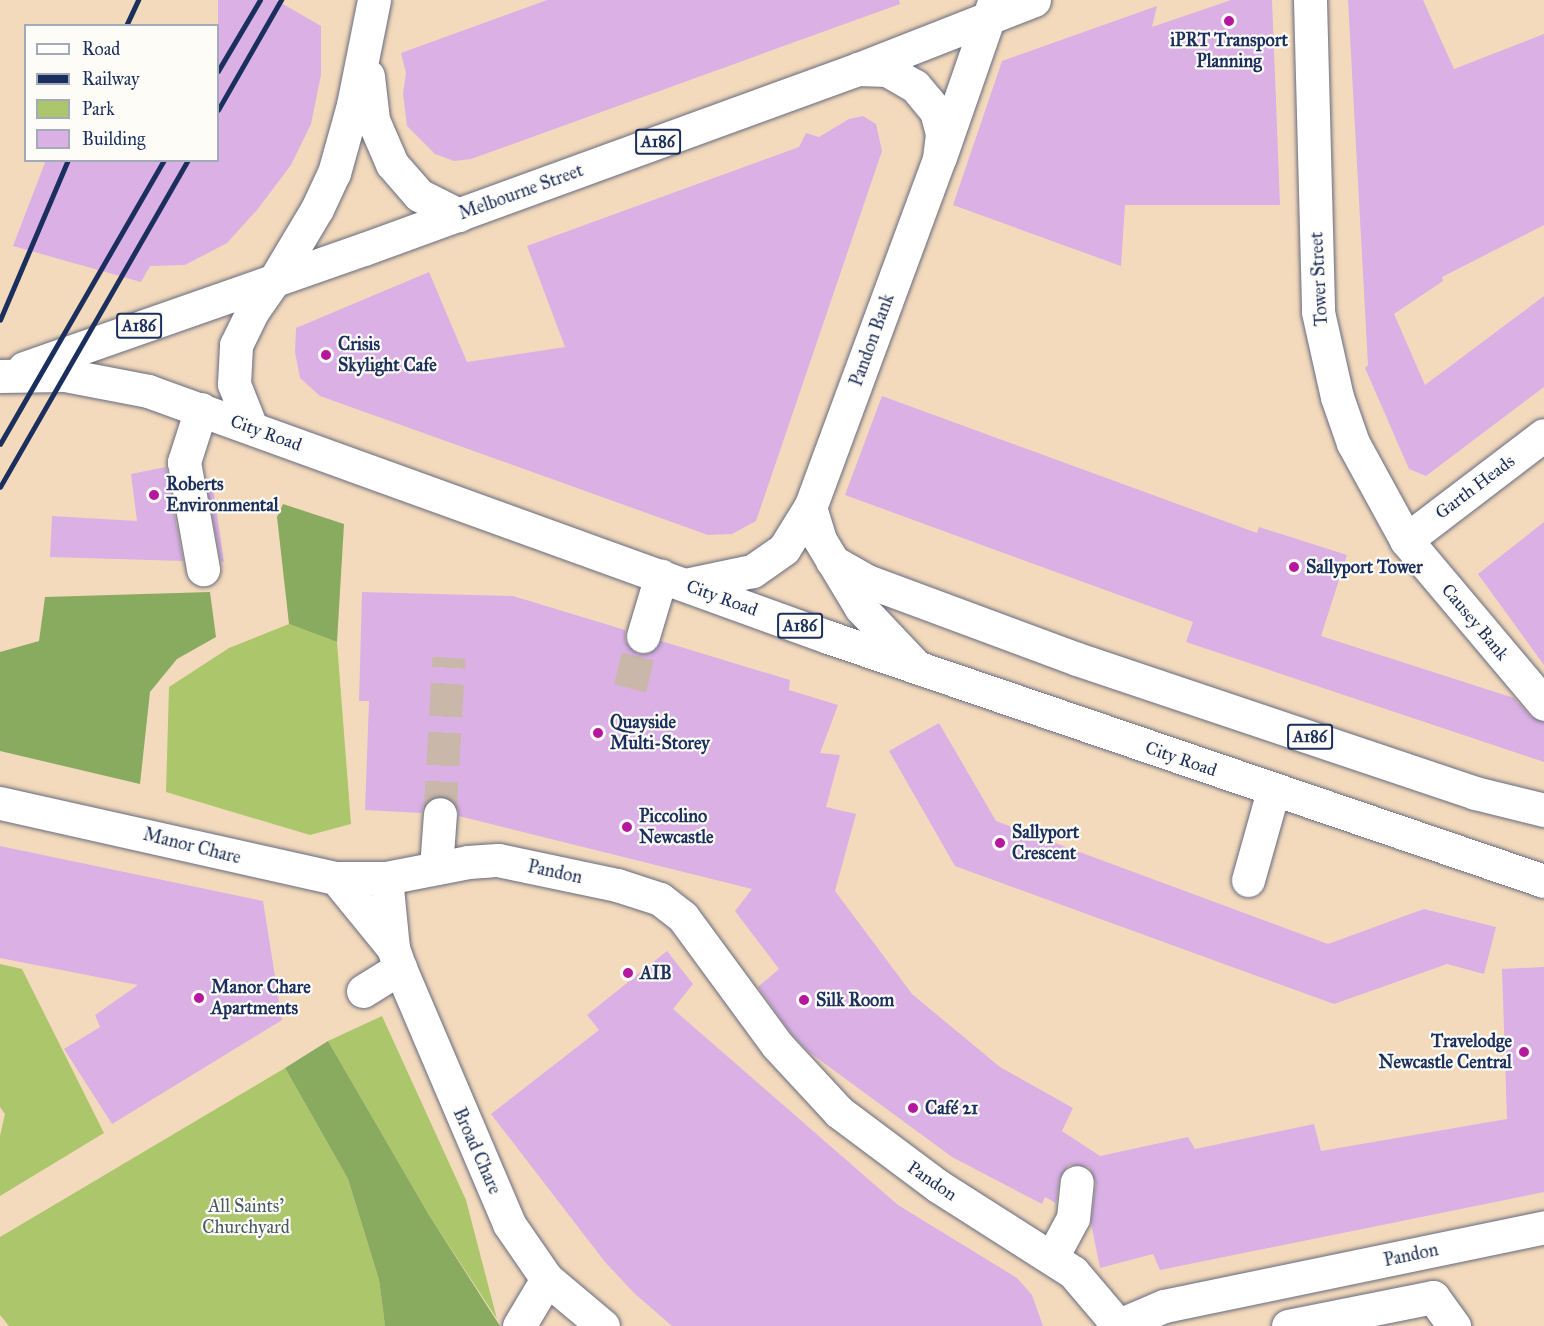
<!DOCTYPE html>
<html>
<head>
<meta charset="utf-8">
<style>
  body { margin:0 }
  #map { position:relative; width:1544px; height:1326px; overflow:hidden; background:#f4dabc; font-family:"IM FELL Great Primer",serif }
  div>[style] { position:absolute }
  .green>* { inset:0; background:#acc66c }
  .forest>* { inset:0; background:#89ab60 }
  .building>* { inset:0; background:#dab0e5 }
  .minor-tunnel>* { height:33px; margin-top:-16.5px; transform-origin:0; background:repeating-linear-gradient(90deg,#c9b8a9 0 33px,transparent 0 49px) }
  .roads { filter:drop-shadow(0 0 2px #676b7f) drop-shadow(0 0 2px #676b7f) }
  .minor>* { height:33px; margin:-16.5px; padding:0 16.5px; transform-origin:16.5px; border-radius:16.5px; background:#fff }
  .major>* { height:33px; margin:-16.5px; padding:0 16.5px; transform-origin:16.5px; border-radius:16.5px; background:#fff }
  .rail>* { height:4.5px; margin:-2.25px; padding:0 2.25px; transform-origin:2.25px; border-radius:2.25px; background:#1b2f5e }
  .dots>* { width:16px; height:16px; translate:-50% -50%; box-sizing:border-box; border:3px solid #fdfcf7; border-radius:50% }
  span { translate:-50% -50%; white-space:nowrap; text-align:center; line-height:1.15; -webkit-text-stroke:4.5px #fdfcf7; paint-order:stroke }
  .shield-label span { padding:2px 4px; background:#fdfcf7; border:2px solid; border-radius:4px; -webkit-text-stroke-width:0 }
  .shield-label { font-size:16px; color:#1b2f5e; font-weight:700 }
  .poi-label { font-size:18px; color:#1b2f5e; font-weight:700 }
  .left { translate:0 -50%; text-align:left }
  .right { translate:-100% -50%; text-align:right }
  .street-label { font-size:18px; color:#1b2f5e }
  .park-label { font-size:18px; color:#465c62 }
  .legend { position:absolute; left:24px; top:24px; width:195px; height:138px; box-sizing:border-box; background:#fdfcf7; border:2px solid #a3aaba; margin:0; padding:8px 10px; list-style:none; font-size:18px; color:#1b2f5e }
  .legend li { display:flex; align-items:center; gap:12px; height:30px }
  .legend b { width:30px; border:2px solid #a3aaba }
</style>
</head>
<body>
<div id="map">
  <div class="green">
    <div style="clip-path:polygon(289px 624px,337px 642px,351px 824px,310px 835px,166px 792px,169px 687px,229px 648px)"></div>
    <div style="clip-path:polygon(0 964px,22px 969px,104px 1133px,0 1196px,0 1136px,5px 1114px,0 1107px)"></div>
    <div style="clip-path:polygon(382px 1016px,466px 1200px,497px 1319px,429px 1215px,328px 1041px)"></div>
    <div style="clip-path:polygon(285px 1068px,348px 1179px,379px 1280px,385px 1326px,9px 1326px,0 1315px,0 1237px)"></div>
  </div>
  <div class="forest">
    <div style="clip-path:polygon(283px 504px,344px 524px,337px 642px,289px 624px,277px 517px)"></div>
    <div style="clip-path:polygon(210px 592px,216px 637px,177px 659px,150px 692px,140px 784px,0 751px,0 652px,39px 641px,45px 597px)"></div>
    <div style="clip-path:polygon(328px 1041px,429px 1215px,500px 1326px,385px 1326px,379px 1280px,348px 1179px,285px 1068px)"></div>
  </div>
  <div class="building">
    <div style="clip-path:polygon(218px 0,276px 0,321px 26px,321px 75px,311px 124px,291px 165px,257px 210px,227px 243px,185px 265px,150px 266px,141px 282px,13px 246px,46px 160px,218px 160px)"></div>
    <div style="clip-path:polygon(547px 0,899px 0,900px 4px,471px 159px,454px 161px,435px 154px,407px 126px,403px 94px,406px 73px,401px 53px)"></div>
    <div style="clip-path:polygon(1231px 0,1272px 0,1280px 205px,1125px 205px,1121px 266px,953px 205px,1002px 61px,1157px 6px,1152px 27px)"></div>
    <div style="clip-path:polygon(1348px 0,1423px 0,1454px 69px,1544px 34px,1544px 225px,1442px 277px,1443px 281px,1394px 314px,1425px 385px,1544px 296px,1544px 387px,1426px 476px,1409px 469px,1365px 368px,1368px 365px)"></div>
    <div style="clip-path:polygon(863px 116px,876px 124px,882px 151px,756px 521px,732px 534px,708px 535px,320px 396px,300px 378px,295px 352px,296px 328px,429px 272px,467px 362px,565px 347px,527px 246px,799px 147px,806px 133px,819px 137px,849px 119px)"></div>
    <div style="clip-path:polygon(882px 396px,1257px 533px,1259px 527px,1347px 555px,1321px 636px,1514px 698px,1530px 716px,1544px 722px,1544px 762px,1186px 642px,1193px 622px,845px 495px)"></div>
    <div style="clip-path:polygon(166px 467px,183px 561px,50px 557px,52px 516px,137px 521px,131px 474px)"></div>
    <div style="clip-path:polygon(207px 487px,213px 487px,224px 562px,221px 562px)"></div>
    <div style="clip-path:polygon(1544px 522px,1544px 665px,1478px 574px)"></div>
    <div style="clip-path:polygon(362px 592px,513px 596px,625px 630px,625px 641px,637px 654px,648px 654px,661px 641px,790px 680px,789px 690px,838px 705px,820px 753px,840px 755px,826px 807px,856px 814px,835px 891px,912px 994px,1000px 1067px,1073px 1108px,1062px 1131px,1100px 1156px,1188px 1137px,1195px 1149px,1314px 1124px,1321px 1151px,1507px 1119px,1502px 969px,1544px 967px,1544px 1192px,1160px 1270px,1153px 1254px,1100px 1268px,1091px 1223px,1096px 1183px,1089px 1167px,1069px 1165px,1059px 1179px,1056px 1203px,1045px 1197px,1042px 1204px,952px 1157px,809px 1052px,791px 1033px,758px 987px,779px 969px,735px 911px,752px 889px,459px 816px,457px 805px,442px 795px,425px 803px,421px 813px,365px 810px,369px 701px,359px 701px)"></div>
    <div style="clip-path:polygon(939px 723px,996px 821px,1328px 944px,1424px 909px,1496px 927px,1484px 974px,1447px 964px,1334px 1004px,955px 866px,889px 751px)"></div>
    <div style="clip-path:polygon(0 846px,263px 901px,282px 1020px,112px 1124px,64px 1049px,100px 1027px,95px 1015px,138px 985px,0 958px)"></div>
    <div style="clip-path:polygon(667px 951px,693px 984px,673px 1009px,898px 1205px,1017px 1278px,1032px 1295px,1043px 1326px,672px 1326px,634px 1293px,605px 1262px,491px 1114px,599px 1030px,587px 1015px)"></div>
  </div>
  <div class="minor-tunnel">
    <div style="left:630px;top:688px;width:54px;rotate:-76deg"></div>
    <div style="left:440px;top:814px;width:157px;rotate:-86.7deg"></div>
  </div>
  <div class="roads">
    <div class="minor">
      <div style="left:1310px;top:0;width:312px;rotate:88.5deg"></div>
      <div style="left:1318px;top:312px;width:87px;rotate:77.4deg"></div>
      <div style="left:1337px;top:397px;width:49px;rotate:70.8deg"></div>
      <div style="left:1353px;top:443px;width:111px;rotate:61.3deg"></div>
      <div style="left:1406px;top:540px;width:214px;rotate:49.9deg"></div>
      <div style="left:858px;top:69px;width:189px;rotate:-21.4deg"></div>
      <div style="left:368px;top:76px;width:44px;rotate:83.5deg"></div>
      <div style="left:373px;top:120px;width:48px;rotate:66.6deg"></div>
      <div style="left:392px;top:164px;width:41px;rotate:48.9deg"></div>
      <div style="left:419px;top:195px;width:45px;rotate:26.6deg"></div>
      <div style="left:940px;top:157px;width:161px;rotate:-70.8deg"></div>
      <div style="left:274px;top:281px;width:84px;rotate:-59.2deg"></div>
      <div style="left:317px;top:209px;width:40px;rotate:-65deg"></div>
      <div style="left:334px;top:173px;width:71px;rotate:-74.4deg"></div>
      <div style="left:353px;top:105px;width:107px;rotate:-78.7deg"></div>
      <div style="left:201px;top:409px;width:56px;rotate:107.8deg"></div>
      <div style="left:184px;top:462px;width:109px;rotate:79.9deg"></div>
      <div style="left:1406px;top:540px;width:173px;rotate:-37.3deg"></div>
      <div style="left:643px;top:636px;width:63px;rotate:-73.3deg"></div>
      <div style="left:0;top:803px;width:344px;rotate:12.6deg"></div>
      <div style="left:336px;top:878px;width:50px"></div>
      <div style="left:386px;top:878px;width:84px;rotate:-11deg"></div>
      <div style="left:468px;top:862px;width:30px;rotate:-4deg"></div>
      <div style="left:498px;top:860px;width:122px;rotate:11.9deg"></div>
      <div style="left:617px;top:885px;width:45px;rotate:18deg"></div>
      <div style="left:660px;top:899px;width:29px;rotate:38deg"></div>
      <div style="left:683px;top:917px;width:159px;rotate:53.7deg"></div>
      <div style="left:777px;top:1045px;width:91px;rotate:47.2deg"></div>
      <div style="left:839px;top:1112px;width:124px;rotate:36.8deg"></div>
      <div style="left:938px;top:1186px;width:160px;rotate:32.5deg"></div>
      <div style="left:1073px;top:1272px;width:70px;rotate:49.7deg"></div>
      <div style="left:436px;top:868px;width:54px;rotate:-85.8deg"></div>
      <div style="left:336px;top:878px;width:90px;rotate:50.8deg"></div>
      <div style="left:386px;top:878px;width:70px;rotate:84.3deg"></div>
      <div style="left:393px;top:948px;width:21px;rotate:71deg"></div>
      <div style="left:400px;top:968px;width:278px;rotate:66.9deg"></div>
      <div style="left:509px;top:1224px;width:67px;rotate:55.4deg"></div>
      <div style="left:547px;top:1279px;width:73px;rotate:40deg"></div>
      <div style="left:1248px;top:880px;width:92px;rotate:-74.3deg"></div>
      <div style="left:363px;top:991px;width:44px;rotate:-31.9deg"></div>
      <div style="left:1052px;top:1257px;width:44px;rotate:-61.7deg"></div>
      <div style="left:1073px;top:1218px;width:36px;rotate:-84deg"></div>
      <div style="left:519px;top:1326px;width:55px;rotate:-59.2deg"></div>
      <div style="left:1117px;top:1326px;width:51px;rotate:-23.1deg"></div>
      <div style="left:1164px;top:1306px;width:388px;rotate:-11.7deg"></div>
      <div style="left:1288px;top:1326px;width:148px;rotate:-11.3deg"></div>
      <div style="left:1433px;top:1297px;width:36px;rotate:54deg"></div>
    </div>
    <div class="major">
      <div style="left:24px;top:368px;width:360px;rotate:-19.3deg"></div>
      <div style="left:364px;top:249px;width:526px;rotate:-20.02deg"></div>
      <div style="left:858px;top:69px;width:29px;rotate:2deg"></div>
      <div style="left:887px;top:70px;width:32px;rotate:30deg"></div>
      <div style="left:915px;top:86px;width:33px;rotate:50deg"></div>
      <div style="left:936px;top:111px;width:24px;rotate:75deg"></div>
      <div style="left:942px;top:134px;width:25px;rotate:97deg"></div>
      <div style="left:939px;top:159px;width:371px;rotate:110.3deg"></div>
      <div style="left:810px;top:507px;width:49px;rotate:121.8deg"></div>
      <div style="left:784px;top:549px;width:39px;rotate:145deg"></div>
      <div style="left:752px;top:571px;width:63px;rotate:168.2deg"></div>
      <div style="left:0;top:376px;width:65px;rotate:-0.9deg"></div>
      <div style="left:65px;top:375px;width:85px;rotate:10.9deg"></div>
      <div style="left:148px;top:391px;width:723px;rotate:19.89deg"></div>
      <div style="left:828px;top:637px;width:756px;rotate:18.82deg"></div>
      <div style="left:251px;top:427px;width:46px;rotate:-111.6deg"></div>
      <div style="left:234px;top:384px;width:39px;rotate:-87deg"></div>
      <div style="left:236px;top:345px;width:37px;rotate:-64deg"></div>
      <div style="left:252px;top:312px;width:38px;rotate:-55deg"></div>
      <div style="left:810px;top:507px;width:34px;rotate:73deg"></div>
      <div style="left:820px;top:540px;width:79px;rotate:58.9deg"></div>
      <div style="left:861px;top:608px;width:74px;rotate:46.6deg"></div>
      <div style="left:832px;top:561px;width:40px;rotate:29.7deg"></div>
      <div style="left:867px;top:581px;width:224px;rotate:20.4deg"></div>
      <div style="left:1077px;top:659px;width:420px;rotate:18.6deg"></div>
      <div style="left:1475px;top:793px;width:71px;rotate:13.8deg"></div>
    </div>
  </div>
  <div class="rail">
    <div style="left:126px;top:26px;width:29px;rotate:-65deg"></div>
    <div style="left:218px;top:71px;width:82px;rotate:-59.4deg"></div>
    <div style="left:218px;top:110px;width:127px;rotate:-60.2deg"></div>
    <div style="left:0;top:320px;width:174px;rotate:-67deg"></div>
    <div style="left:0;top:444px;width:328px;rotate:-60deg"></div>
    <div style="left:0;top:487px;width:377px;rotate:-60.1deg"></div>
  </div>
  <div class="dots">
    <div style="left:1229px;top:21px;background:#b5179e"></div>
    <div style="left:326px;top:355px;background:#b5179e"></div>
    <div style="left:154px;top:495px;background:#b5179e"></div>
    <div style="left:1294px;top:567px;background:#b5179e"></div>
    <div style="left:598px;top:733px;background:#b5179e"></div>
    <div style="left:627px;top:827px;background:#b5179e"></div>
    <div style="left:1000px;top:843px;background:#b5179e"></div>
    <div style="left:628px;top:973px;background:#b5179e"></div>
    <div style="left:199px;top:998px;background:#b5179e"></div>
    <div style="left:804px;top:1000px;background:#b5179e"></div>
    <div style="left:1524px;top:1052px;background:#b5179e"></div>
    <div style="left:913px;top:1108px;background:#b5179e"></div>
  </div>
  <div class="shield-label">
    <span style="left:658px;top:142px">A186</span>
    <span style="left:139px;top:326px">A186</span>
    <span style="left:800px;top:626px">A186</span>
    <span style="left:1310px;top:737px">A186</span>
  </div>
  <div class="poi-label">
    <span style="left:1229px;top:51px">iPRT Transport<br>Planning</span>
    <span class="left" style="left:338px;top:355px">Crisis<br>Skylight Cafe</span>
    <span class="left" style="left:166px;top:495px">Roberts<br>Environmental</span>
    <span class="left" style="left:1306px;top:567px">Sallyport Tower</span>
    <span class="left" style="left:610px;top:733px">Quayside<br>Multi-Storey</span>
    <span class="left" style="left:639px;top:827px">Piccolino<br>Newcastle</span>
    <span class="left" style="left:1012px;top:843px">Sallyport<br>Crescent</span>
    <span class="left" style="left:640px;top:973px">AIB</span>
    <span class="left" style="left:211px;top:998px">Manor Chare<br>Apartments</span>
    <span class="left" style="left:816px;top:1000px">Silk Room</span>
    <span class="right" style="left:1512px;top:1052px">Travelodge<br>Newcastle Central</span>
    <span class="left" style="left:925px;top:1108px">Café 21</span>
  </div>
  <div class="street-label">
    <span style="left:521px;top:192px;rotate:-20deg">Melbourne Street</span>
    <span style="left:1319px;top:279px;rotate:-93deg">Tower Street</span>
    <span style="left:872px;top:340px;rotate:-70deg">Pandon Bank</span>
    <span style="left:266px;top:433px;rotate:20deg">City Road</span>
    <span style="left:1475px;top:487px;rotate:-37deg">Garth Heads</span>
    <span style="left:722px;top:598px;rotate:20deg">City Road</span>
    <span style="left:1475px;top:622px;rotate:50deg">Causey Bank</span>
    <span style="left:1181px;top:759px;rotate:19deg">City Road</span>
    <span style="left:192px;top:846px;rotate:14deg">Manor Chare</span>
    <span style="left:555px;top:872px;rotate:12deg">Pandon</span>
    <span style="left:477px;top:1151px;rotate:66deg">Broad Chare</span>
    <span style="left:932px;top:1181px;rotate:34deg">Pandon</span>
    <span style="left:1411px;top:1255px;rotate:-12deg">Pandon</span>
  </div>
  <div class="park-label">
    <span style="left:246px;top:1217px">All Saints'<br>Churchyard</span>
  </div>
  <ul class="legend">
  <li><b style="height:8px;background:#fff"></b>Road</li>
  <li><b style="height:8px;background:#1b2f5e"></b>Railway</li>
  <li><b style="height:16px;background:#acc66c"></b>Park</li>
  <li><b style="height:16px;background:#dab0e5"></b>Building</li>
  </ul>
</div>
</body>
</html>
